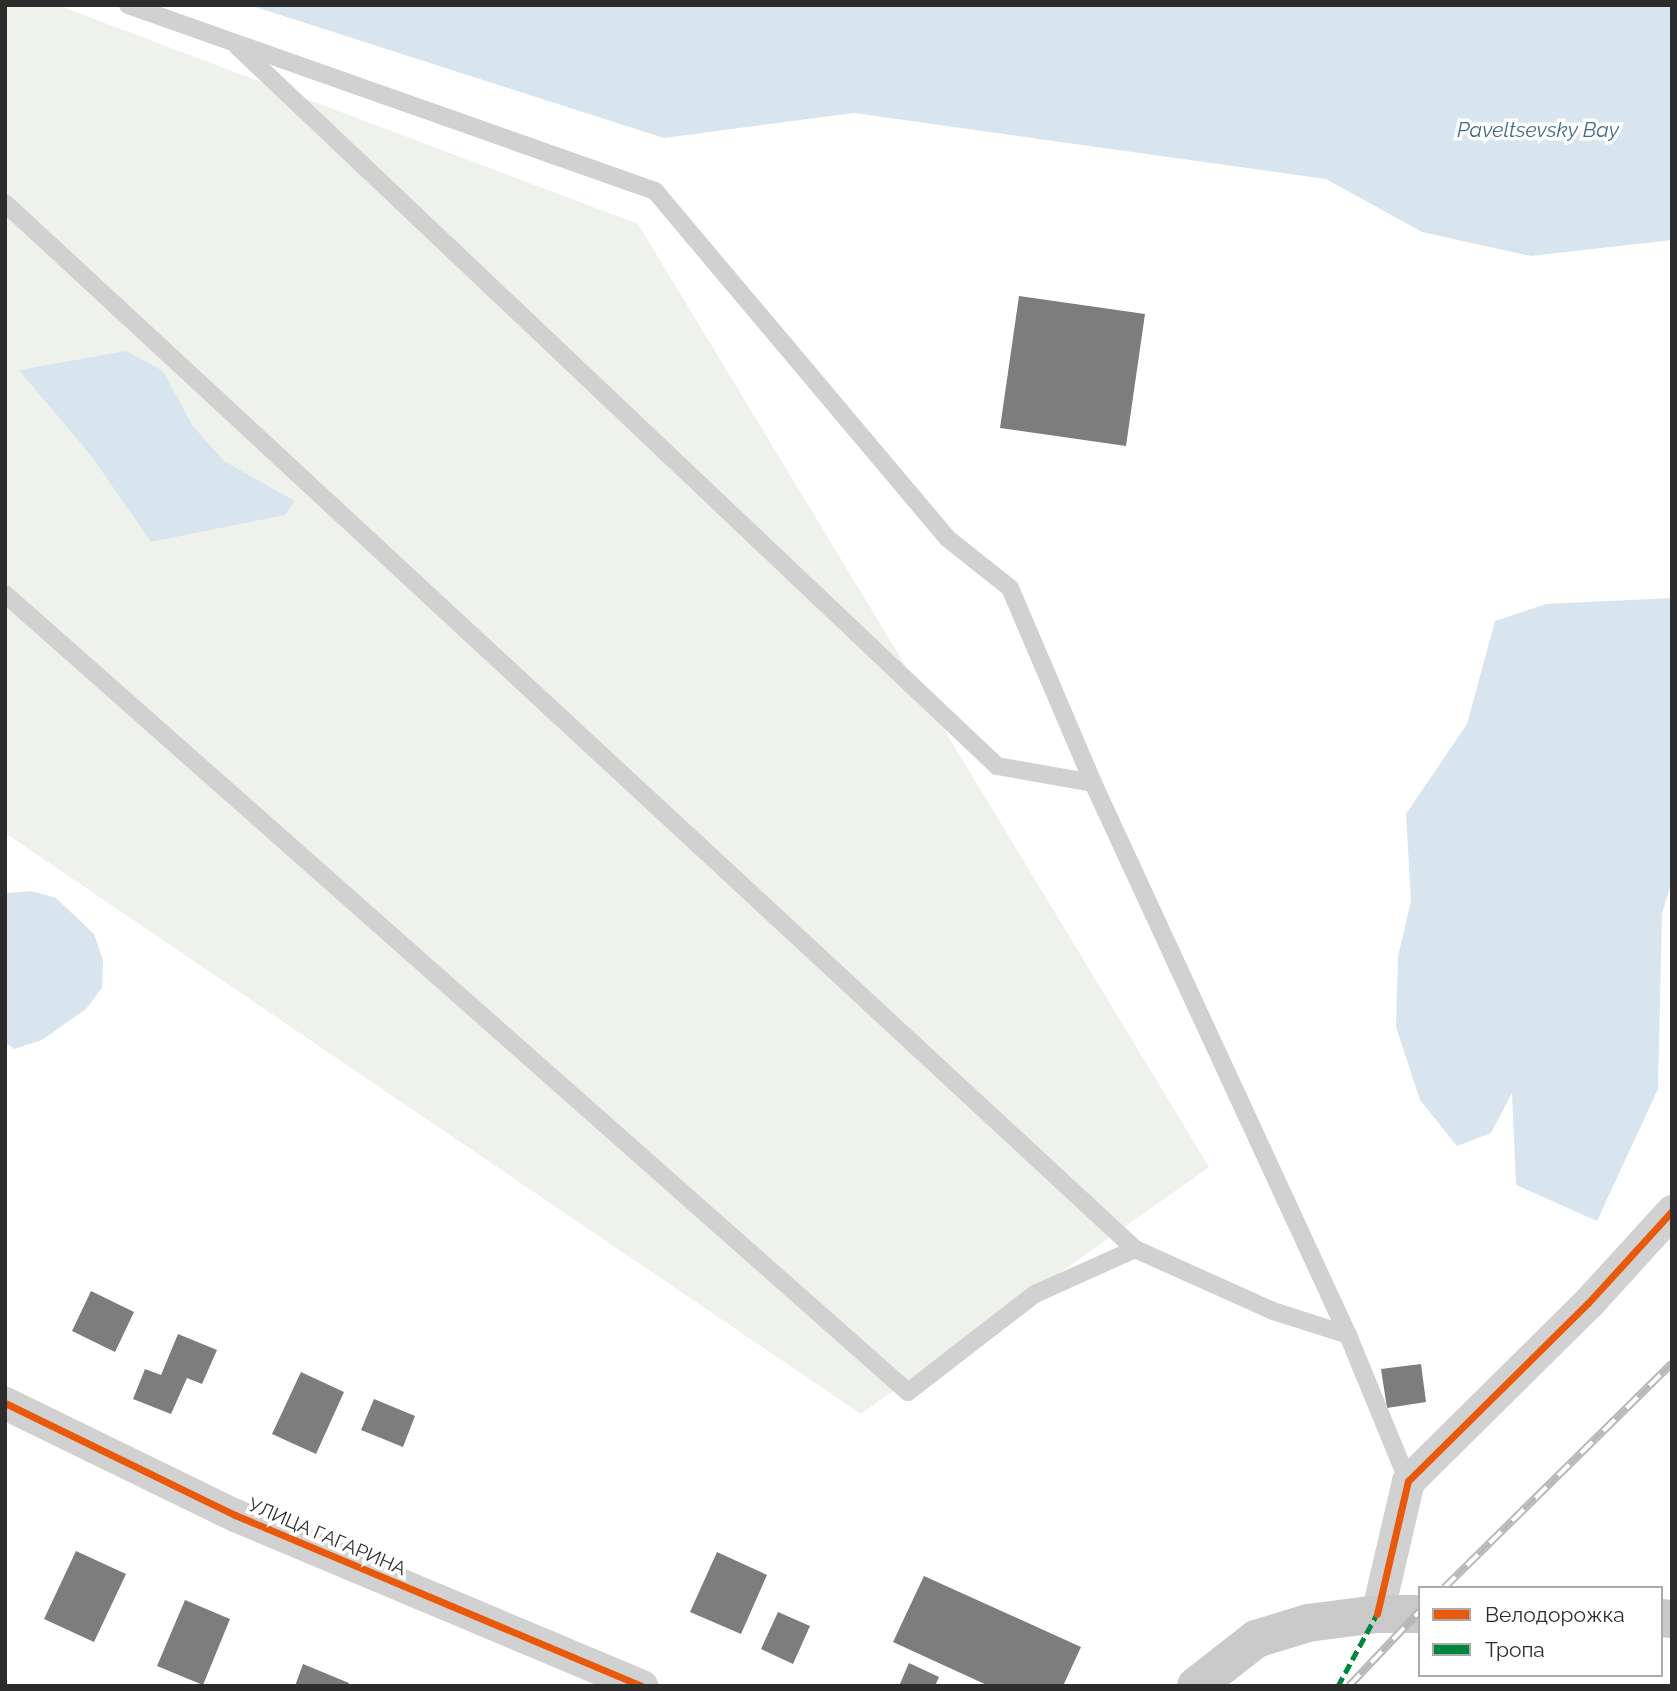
<!DOCTYPE html>
<html>
<head>
<meta charset="utf-8">
<style>
  body { margin:0 }
  #map { position:relative; width:1677px; height:1691px; overflow:hidden; background:#fff; font-family:Raleway,sans-serif }
  div>[style] { position:absolute }
  .green>* { inset:0; background:#eff2eb }
  .water>* { inset:0; background:#d9e5ee }
  .building>* { inset:0; background:#7d7d7d }
  .service>* { height:18px; margin:-9px; padding:0 9px; transform-origin:9px; border-radius:9px; background:#d1d1d1 }
  .minor>* { height:33px; margin:-16.5px; padding:0 16.5px; transform-origin:16.5px; border-radius:16.5px; background:#d1d1d1 }
  .secondary>* { height:38px; margin:-19px; padding:0 19px; transform-origin:19px; border-radius:19px; background:#cacaca }
  .rail>* { height:8px; margin-top:-4px; transform-origin:0; background:repeating-linear-gradient(90deg,#fff 0 16px,#b8b8b8 0 32px); box-sizing:border-box; border-block:2px solid #b8b8b8 }
  .quiet>* { height:5px; margin-top:-2.5px; transform-origin:0; background:repeating-linear-gradient(90deg,#00873e 0 10px,transparent 0 15px) }
  .cycleway>* { height:7px; margin:-3.5px; padding:0 3.5px; transform-origin:3.5px; border-radius:3.5px; background:#e8590c }
  span { translate:-50% -50%; white-space:nowrap; text-align:center; line-height:1.15; -webkit-text-stroke:7px #fff; paint-order:stroke }
  .street-label { font-size:19px; color:#2c2c2c }
  .water-label { font-size:21px; color:#446a85; font-style:italic }
  .frame { position:absolute; inset:0; border:7px solid #2c2c2c; pointer-events:none }
  .legend { position:absolute; left:1418px; top:1586px; width:245px; height:91px; box-sizing:border-box; background:#fff; border:2px solid #ababab; margin:0; padding:9px 12px; list-style:none; font-size:21px; color:#2c2c2c }
  .legend li { display:flex; align-items:center; gap:14px; height:35px }
  .legend b { width:35px; border:2px solid #ababab }
</style>
</head>
<body>
<div id="map">
  <div class="green">
    <div style="clip-path:polygon(5px 5px,57px 5px,638px 224px,1209px 1167px,861px 1414px,5px 833px)"></div>
  </div>
  <div class="water">
    <div style="clip-path:polygon(249px 5px,1672px 5px,1672px 240px,1531px 256px,1422px 232px,1326px 179px,854px 113px,664px 138px)"></div>
    <div style="clip-path:polygon(126px 351px,163px 371px,192px 425px,224px 461px,295px 501px,285px 515px,151px 542px,92px 457px,19px 370px)"></div>
    <div style="clip-path:polygon(1672px 598px,1672px 881px,1662px 914px,1658px 1089px,1597px 1221px,1516px 1185px,1512px 1093px,1491px 1133px,1457px 1146px,1420px 1100px,1396px 1027px,1398px 956px,1411px 901px,1406px 814px,1467px 724px,1495px 621px,1546px 604px)"></div>
    <div style="clip-path:polygon(31px 891px,56px 898px,94px 934px,103px 960px,102px 988px,86px 1009px,42px 1040px,14px 1049px,5px 1042px,5px 893px)"></div>
  </div>
  <div class="building">
    <div style="clip-path:polygon(1019px 296px,1145px 314px,1126px 446px,1000px 428px)"></div>
    <div style="clip-path:polygon(91px 1291px,134px 1312px,115px 1352px,72px 1331px)"></div>
    <div style="clip-path:polygon(178px 1334px,217px 1350px,202px 1384px,187px 1378px,171px 1414px,133px 1399px,145px 1369px,161px 1375px)"></div>
    <div style="clip-path:polygon(1421px 1364px,1426px 1402px,1387px 1408px,1381px 1369px)"></div>
    <div style="clip-path:polygon(301px 1372px,344px 1392px,316px 1454px,272px 1434px)"></div>
    <div style="clip-path:polygon(374px 1399px,415px 1416px,403px 1447px,361px 1430px)"></div>
    <div style="clip-path:polygon(76px 1551px,126px 1574px,94px 1642px,44px 1619px)"></div>
    <div style="clip-path:polygon(717px 1552px,767px 1575px,741px 1634px,690px 1612px)"></div>
    <div style="clip-path:polygon(924px 1576px,1081px 1647px,1063px 1686px,989px 1686px,893px 1642px)"></div>
    <div style="clip-path:polygon(185px 1600px,230px 1619px,203px 1685px,157px 1666px)"></div>
    <div style="clip-path:polygon(778px 1612px,810px 1626px,793px 1664px,761px 1649px)"></div>
    <div style="clip-path:polygon(909px 1663px,939px 1677px,935px 1686px,899px 1686px)"></div>
    <div style="clip-path:polygon(303px 1664px,349px 1683px,348px 1686px,295px 1686px)"></div>
  </div>
  <div class="service">
    <div style="left:128px;top:5px;width:559px;rotate:19.44deg"></div>
    <div style="left:655px;top:191px;width:454px;rotate:49.9deg"></div>
    <div style="left:947px;top:538px;width:80px;rotate:38.4deg"></div>
    <div style="left:1010px;top:588px;width:212px;rotate:66.9deg"></div>
    <div style="left:1093px;top:783px;width:608px;rotate:65.21deg"></div>
    <div style="left:1348px;top:1335px;width:158px;rotate:67.7deg"></div>
    <div style="left:237px;top:46px;width:1047px;rotate:43.45deg"></div>
    <div style="left:997px;top:766px;width:97px;rotate:10deg"></div>
    <div style="left:5px;top:203px;width:1540px;rotate:42.79deg"></div>
    <div style="left:1135px;top:1249px;width:151px;rotate:24.2deg"></div>
    <div style="left:1273px;top:1311px;width:79px;rotate:17.7deg"></div>
    <div style="left:5px;top:594px;width:1205px;rotate:41.47deg"></div>
    <div style="left:908px;top:1392px;width:160px;rotate:-37.7deg"></div>
    <div style="left:1035px;top:1294px;width:110px;rotate:-24.2deg"></div>
  </div>
  <div class="minor">
    <div style="left:5px;top:1403px;width:256px;rotate:26deg"></div>
    <div style="left:235px;top:1515px;width:441px;rotate:22.8deg"></div>
    <div style="left:1377px;top:1614px;width:137px;rotate:-76.9deg"></div>
    <div style="left:1408px;top:1481px;width:253px;rotate:-44.7deg"></div>
    <div style="left:1588px;top:1303px;width:125px;rotate:-47.6deg"></div>
  </div>
  <div class="secondary">
    <div style="left:1661px;top:1618px;width:11px;rotate:5deg"></div>
    <div style="left:1196px;top:1686px;width:76px;rotate:-38.1deg"></div>
    <div style="left:1256px;top:1639px;width:54px;rotate:-17.1deg"></div>
    <div style="left:1308px;top:1623px;width:70px;rotate:-7.4deg"></div>
    <div style="left:1377px;top:1614px;width:43px"></div>
  </div>
  <div class="rail">
    <div style="left:1444px;top:1588px;width:320px;rotate:-44.6deg"></div>
    <div style="left:1349px;top:1686px;width:103px;rotate:-46.6deg"></div>
  </div>
  <div class="quiet">
    <div style="left:1338px;top:1686px;width:82px;rotate:-61.6deg"></div>
  </div>
  <div class="cycleway">
    <div style="left:5px;top:1403px;width:256px;rotate:26deg"></div>
    <div style="left:235px;top:1515px;width:441px;rotate:22.8deg"></div>
    <div style="left:1377px;top:1614px;width:137px;rotate:-76.9deg"></div>
    <div style="left:1408px;top:1481px;width:253px;rotate:-44.7deg"></div>
    <div style="left:1588px;top:1303px;width:125px;rotate:-47.6deg"></div>
  </div>
  <div class="street-label">
    <span style="left:327px;top:1537px;rotate:23deg">УЛИЦА ГАГАРИНА</span>
  </div>
  <div class="water-label">
    <span style="left:1538px;top:130px">Paveltsevsky Bay</span>
  </div>
  <div class="frame"></div>
  <ul class="legend">
  <li><b style="height:9px;background:#e8590c"></b>Велодорожка</li>
  <li><b style="height:9px;background:#00873e"></b>Тропа</li>
  </ul>
</div>
</body>
</html>
